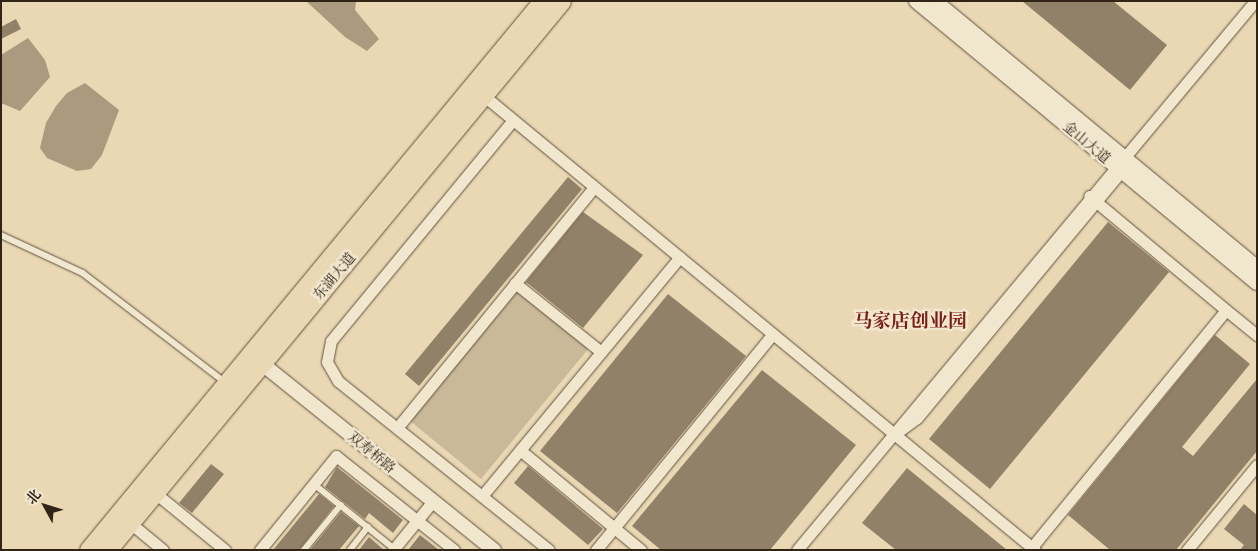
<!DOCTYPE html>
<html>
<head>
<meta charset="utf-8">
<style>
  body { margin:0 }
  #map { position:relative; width:1258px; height:551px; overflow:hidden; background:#e9d8b3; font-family:"Libre Caslon Text","Noto Serif SC",serif }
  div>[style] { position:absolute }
  .green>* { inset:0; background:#cab998 }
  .water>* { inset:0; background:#ab9a7e }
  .building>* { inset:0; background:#918168 }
  .roads { filter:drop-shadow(0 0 1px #60503e) drop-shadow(0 0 1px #60503e) }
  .service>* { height:5.5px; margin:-2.75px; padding:0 2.75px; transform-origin:2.75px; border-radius:2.75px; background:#f1e6ce }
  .minor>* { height:11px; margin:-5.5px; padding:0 5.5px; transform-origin:5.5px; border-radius:5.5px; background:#f1e6ce }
  .tertiary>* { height:14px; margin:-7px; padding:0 7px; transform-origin:7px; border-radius:7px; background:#f1e6ce }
  .trunk>* { height:19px; margin:-9.5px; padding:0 9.5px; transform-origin:9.5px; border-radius:9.5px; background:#e9d8b3 }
  span { translate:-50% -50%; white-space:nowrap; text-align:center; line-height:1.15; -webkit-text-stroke:5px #f1e6ce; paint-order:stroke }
  .street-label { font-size:14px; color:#322317 }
  .district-label { font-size:19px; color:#7a1f14; font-weight:700 }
  .frame { position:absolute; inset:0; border:2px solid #322317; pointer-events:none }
  .north { position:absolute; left:20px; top:481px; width:50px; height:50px; -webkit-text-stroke:4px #f1e6ce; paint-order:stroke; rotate:309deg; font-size:14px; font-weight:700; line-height:20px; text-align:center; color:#322317 }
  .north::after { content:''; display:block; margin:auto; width:18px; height:22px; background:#322317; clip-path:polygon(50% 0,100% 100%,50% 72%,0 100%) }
</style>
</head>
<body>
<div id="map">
  <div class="green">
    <div style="clip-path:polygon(517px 289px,589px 348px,481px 479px,409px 420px)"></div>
  </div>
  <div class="water">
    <div style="clip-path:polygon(306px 1px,356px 1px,355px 10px,379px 39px,367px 51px,345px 37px)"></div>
    <div style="clip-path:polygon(28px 38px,45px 60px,50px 77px,20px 111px,1px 103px,1px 55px)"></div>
    <div style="clip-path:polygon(85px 83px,119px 110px,102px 155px,91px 169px,77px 171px,47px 158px,40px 148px,46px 123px,56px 106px,67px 93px)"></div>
  </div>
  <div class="building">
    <div style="clip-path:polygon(1022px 1px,1113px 1px,1167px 45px,1130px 90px)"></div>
    <div style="clip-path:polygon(16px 19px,21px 29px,1px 39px,1px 27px)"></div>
    <div style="clip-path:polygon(568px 177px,582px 189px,419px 386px,405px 374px)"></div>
    <div style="clip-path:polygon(583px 212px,643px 255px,583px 328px,526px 282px)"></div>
    <div style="clip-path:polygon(1108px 222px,1169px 272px,990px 489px,929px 439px)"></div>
    <div style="clip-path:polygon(668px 294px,746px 356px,617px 513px,540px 451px)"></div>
    <div style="clip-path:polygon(1215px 335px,1250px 364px,1182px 447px,1193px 456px,1257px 379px,1257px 451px,1176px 550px,1110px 550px,1068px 515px)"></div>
    <div style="clip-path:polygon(762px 370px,856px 445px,770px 550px,661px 550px,632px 526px)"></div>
    <div style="clip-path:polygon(211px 464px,224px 474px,192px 513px,179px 503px)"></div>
    <div style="clip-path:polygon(528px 466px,603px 529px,588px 545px,514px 483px)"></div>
    <div style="clip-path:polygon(337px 467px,403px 520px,393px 533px,369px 513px,365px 519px,325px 487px)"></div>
    <div style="clip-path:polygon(907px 468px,1007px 550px,896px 550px,862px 523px)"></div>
    <div style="clip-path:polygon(319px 494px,334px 506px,299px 550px,273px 550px)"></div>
    <div style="clip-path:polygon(1244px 504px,1257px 515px,1257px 550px,1240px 550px,1244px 545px,1224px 529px)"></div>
    <div style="clip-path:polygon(341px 512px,359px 526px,339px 550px,310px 550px)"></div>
    <div style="clip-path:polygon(420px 535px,439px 550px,408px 550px)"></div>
    <div style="clip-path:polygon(369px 537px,384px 550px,359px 550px)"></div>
  </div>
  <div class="roads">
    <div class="service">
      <div style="left:1px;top:235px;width:90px;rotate:24.9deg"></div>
      <div style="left:83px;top:273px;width:178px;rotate:37.5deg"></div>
      <div style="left:314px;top:484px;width:105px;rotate:38.8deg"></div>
      <div style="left:304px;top:550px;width:58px;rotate:-50.6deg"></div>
      <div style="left:350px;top:550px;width:29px;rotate:-52deg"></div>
    </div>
    <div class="minor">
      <div style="left:483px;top:95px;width:715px;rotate:39.5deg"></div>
      <div style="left:513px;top:120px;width:286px;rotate:129.5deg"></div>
      <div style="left:331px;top:341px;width:21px;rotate:101deg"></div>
      <div style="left:327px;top:362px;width:22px;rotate:60deg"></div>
      <div style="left:338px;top:381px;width:270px;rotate:38.7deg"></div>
      <div style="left:515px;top:283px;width:110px;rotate:38.7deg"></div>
      <div style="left:1226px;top:310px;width:40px;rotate:39deg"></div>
      <div style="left:397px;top:428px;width:311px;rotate:-50.7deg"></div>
      <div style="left:899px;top:431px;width:22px;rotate:-36deg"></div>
      <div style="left:917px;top:418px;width:330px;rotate:-50.4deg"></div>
      <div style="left:520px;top:450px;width:157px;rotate:39.6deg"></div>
      <div style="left:154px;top:492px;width:92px;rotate:39.2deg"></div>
      <div style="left:482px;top:496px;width:310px;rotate:-50.4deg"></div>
      <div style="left:129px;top:522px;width:44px;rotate:39.5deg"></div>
      <div style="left:1032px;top:547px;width:306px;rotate:-50.7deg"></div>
      <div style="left:1226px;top:310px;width:178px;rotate:-140.2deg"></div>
      <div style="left:260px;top:550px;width:121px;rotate:-51deg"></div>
      <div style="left:336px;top:456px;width:151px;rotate:38.5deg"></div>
      <div style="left:393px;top:550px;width:63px;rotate:-50.8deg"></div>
      <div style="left:596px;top:550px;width:279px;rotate:-50.7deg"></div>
      <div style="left:797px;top:550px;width:715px;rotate:-50.16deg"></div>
      <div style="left:1187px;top:550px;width:110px;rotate:-50.5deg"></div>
    </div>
    <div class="tertiary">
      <div style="left:916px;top:1px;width:442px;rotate:39.6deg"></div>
      <div style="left:935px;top:1px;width:418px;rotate:39.6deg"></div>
      <div style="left:255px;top:358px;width:307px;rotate:38.8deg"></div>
    </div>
    <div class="trunk">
      <div style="left:89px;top:550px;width:712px;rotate:-50.41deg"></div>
      <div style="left:107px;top:550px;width:712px;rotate:-50.41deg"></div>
    </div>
  </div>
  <div class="street-label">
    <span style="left:1087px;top:142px;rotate:40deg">金山大道</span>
    <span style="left:334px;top:276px;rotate:-50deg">东湖大道</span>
    <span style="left:372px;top:452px;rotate:39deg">双寿桥路</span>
  </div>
  <div class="district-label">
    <span style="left:910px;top:321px">马家店创业园</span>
  </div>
  <div class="frame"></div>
  <div class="north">北</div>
</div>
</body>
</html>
